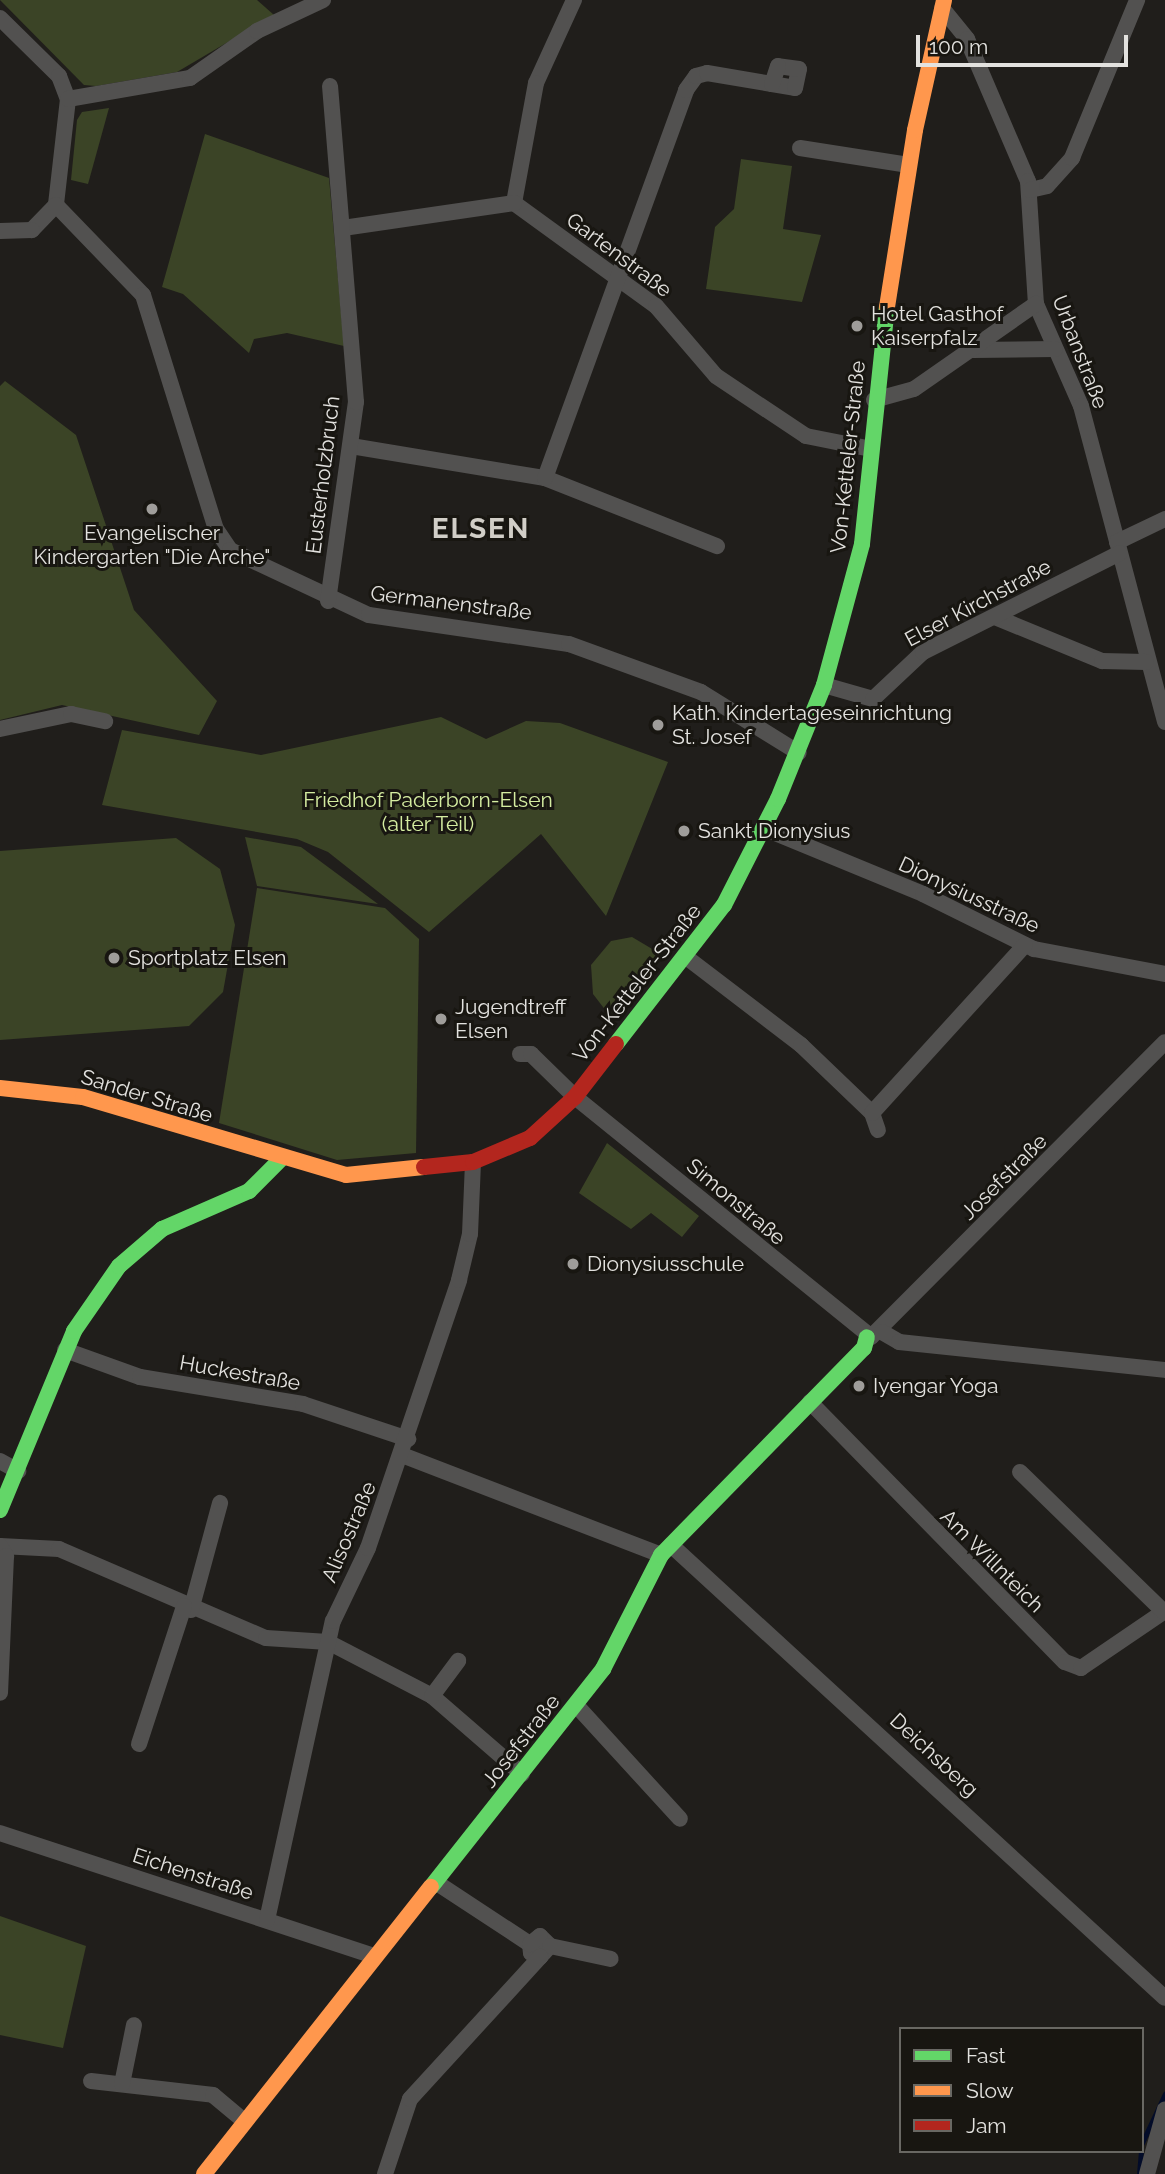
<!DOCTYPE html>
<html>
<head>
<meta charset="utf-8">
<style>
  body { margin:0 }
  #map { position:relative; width:1165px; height:2174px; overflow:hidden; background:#201e1b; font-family:Raleway,sans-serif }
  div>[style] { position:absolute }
  .green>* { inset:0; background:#3b4426 }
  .stream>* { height:4.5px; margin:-2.25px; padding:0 2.25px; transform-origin:2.25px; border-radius:2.25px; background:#030c29 }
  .street>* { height:16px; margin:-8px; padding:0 8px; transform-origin:8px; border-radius:8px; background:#525150 }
  .fast>* { height:16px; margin:-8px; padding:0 8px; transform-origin:8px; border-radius:8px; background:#63d668 }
  .slow>* { height:16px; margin:-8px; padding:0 8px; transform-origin:8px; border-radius:8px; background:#ff974d }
  .jam>* { height:16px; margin:-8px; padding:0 8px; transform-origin:8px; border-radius:8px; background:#b3261e }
  .dots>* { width:19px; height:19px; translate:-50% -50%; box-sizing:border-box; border:4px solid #181611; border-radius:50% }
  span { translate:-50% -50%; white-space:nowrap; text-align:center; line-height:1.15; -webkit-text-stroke:6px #181611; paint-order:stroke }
  .street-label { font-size:21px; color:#e3e2df }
  .poi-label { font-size:21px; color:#e3e2df }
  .left { translate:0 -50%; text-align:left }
  .park-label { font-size:21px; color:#d5eda1 }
  .district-label { font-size:28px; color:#d1cec7; font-weight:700; letter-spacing:2px }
  .legend { position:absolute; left:899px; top:2027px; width:245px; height:126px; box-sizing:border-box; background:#181611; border:2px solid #696863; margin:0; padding:9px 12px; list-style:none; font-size:21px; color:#e3e2df }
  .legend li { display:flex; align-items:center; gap:14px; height:35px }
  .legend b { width:35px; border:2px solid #696863 }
  .scale { position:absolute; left:916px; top:35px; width:212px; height:32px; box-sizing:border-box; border:4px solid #e3e2df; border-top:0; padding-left:9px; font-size:21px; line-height:24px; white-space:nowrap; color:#e3e2df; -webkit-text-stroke:5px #181611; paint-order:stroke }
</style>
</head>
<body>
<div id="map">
  <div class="green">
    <div style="clip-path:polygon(0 0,257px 0,274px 15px,177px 72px,96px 86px,84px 85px)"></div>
    <div style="clip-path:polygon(109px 108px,88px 184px,71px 180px,77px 120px,82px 112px)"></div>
    <div style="clip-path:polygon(205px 134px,329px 178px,344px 346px,287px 333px,254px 339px,249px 353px,183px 294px,162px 287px)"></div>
    <div style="clip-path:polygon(741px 159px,792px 166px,783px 229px,821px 235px,802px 302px,706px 289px,715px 227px,734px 209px)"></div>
    <div style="clip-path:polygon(5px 381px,76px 435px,134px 610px,217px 701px,199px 735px,62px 705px,0 720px,0 386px)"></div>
    <div style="clip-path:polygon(441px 717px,486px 739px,526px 721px,560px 723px,668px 762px,606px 916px,541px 834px,429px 932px,328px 852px,297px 839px,102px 805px,122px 730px,261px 755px)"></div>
    <div style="clip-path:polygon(245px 837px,301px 847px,378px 904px,257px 886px)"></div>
    <div style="clip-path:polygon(176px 838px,220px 869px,235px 925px,223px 992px,189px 1026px,0 1040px,0 851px)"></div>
    <div style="clip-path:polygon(257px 888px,385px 908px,419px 939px,416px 1153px,337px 1160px,219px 1123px)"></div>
    <div style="clip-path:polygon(632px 937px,664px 956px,613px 1020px,593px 994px,591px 965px,611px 941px)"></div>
    <div style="clip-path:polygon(607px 1143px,699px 1216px,682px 1237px,651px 1213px,631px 1229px,579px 1193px)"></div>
    <div style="clip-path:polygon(0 1916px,86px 1946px,63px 2048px,0 2035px)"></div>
  </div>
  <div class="stream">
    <div style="left:1142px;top:2143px;width:54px;rotate:-64.9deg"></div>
    <div style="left:1139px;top:2174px;width:23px;rotate:-85deg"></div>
  </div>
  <div class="street">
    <div style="left:574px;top:0;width:91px;rotate:114.6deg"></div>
    <div style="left:536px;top:83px;width:122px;rotate:100.4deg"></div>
    <div style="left:514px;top:203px;width:175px;rotate:36deg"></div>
    <div style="left:656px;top:306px;width:92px;rotate:49.4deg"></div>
    <div style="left:716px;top:376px;width:108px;rotate:33.7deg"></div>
    <div style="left:806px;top:436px;width:66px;rotate:11.3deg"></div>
    <div style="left:942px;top:8px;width:40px;rotate:51deg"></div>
    <div style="left:967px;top:39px;width:155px;rotate:66.8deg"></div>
    <div style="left:1028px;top:181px;width:123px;rotate:86.3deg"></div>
    <div style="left:1036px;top:304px;width:111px;rotate:66.2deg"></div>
    <div style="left:1081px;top:406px;width:327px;rotate:75.1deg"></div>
    <div style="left:0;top:18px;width:83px;rotate:44.5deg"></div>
    <div style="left:59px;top:76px;width:25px;rotate:69deg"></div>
    <div style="left:68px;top:99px;width:107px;rotate:96.5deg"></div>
    <div style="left:56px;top:205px;width:35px;rotate:134deg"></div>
    <div style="left:32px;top:230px;width:32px;rotate:178deg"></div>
    <div style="left:68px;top:99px;width:124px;rotate:-9.8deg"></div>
    <div style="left:190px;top:78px;width:82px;rotate:-35deg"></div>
    <div style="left:257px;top:31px;width:73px;rotate:-25.2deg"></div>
    <div style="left:800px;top:148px;width:110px;rotate:8.9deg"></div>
    <div style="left:1030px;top:190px;width:17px;rotate:-13deg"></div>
    <div style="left:1047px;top:186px;width:38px;rotate:-48deg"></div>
    <div style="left:1072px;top:158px;width:171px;rotate:-67.6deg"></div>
    <div style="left:56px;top:205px;width:125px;rotate:46deg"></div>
    <div style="left:143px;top:295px;width:245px;rotate:72.7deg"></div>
    <div style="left:216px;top:529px;width:25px;rotate:56deg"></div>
    <div style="left:230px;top:550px;width:153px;rotate:25.1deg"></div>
    <div style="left:369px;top:615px;width:202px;rotate:8.3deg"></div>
    <div style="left:569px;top:644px;width:140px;rotate:20deg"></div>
    <div style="left:701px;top:692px;width:115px;rotate:31.9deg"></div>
    <div style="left:343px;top:228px;width:173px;rotate:-8.3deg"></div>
    <div style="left:973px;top:350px;width:82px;rotate:-0.7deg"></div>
    <div style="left:874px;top:400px;width:41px;rotate:-15.4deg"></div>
    <div style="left:914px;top:389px;width:149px;rotate:-34.9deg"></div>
    <div style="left:351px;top:446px;width:197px;rotate:9.4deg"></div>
    <div style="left:545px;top:478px;width:185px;rotate:21.6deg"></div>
    <div style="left:545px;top:478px;width:413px;rotate:-70deg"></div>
    <div style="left:686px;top:90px;width:17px;rotate:-54deg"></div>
    <div style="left:696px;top:76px;width:11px;rotate:-15deg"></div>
    <div style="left:707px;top:73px;width:66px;rotate:9.6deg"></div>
    <div style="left:772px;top:84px;width:23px;rotate:10deg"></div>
    <div style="left:795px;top:88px;width:19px;rotate:-78deg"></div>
    <div style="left:799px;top:69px;width:21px;rotate:-172deg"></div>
    <div style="left:778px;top:66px;width:19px;rotate:108deg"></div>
    <div style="left:1117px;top:542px;width:53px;rotate:-25.6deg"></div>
    <div style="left:328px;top:601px;width:201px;rotate:-82deg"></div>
    <div style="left:356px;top:402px;width:317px;rotate:-94.7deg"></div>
    <div style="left:995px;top:617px;width:116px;rotate:22.4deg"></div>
    <div style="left:1102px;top:661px;width:44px;rotate:1.3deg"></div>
    <div style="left:824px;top:685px;width:51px;rotate:15.9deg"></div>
    <div style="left:873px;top:699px;width:69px;rotate:-43.2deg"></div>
    <div style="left:923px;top:652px;width:220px;rotate:-26.7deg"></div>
    <div style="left:0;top:729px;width:73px;rotate:-11.9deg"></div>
    <div style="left:71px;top:714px;width:35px;rotate:12deg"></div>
    <div style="left:763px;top:828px;width:173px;rotate:22.4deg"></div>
    <div style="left:923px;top:894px;width:124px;rotate:26.4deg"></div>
    <div style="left:1034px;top:949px;width:133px;rotate:10.8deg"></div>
    <div style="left:686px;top:957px;width:145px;rotate:37.4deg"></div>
    <div style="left:801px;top:1045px;width:98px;rotate:43.8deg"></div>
    <div style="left:872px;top:1113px;width:18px;rotate:71deg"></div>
    <div style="left:520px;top:1054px;width:11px"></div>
    <div style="left:531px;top:1054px;width:62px;rotate:44.3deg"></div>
    <div style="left:575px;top:1097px;width:381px;rotate:39deg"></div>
    <div style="left:871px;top:1337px;width:416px;rotate:-45.1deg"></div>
    <div style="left:872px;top:1113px;width:227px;rotate:-47.7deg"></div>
    <div style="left:882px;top:1332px;width:20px;rotate:30deg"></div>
    <div style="left:899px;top:1342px;width:267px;rotate:6deg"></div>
    <div style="left:65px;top:1350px;width:80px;rotate:19.8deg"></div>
    <div style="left:140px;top:1377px;width:165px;rotate:9.4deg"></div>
    <div style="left:303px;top:1404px;width:111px;rotate:18.4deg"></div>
    <div style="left:810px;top:1402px;width:364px;rotate:45.6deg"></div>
    <div style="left:1065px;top:1662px;width:17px;rotate:21deg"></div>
    <div style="left:1081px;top:1668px;width:102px;rotate:-34.2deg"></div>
    <div style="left:402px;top:1455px;width:278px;rotate:21.1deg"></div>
    <div style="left:0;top:1461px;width:21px;rotate:29deg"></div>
    <div style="left:1020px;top:1472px;width:201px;rotate:44.2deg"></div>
    <div style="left:671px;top:1545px;width:670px;rotate:42.52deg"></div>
    <div style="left:0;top:1546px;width:59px;rotate:2.9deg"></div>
    <div style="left:59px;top:1549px;width:225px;rotate:23.3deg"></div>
    <div style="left:266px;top:1638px;width:62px;rotate:3.7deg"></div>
    <div style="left:328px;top:1642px;width:117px;rotate:27.4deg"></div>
    <div style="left:432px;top:1696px;width:119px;rotate:40.9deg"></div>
    <div style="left:0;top:1546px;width:12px;rotate:59deg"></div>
    <div style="left:6px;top:1556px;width:137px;rotate:92.5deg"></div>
    <div style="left:191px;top:1610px;width:111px;rotate:-74.8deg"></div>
    <div style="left:432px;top:1696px;width:44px;rotate:-53.4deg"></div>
    <div style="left:576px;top:1705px;width:154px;rotate:47.6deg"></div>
    <div style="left:139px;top:1744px;width:145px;rotate:-71.9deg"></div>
    <div style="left:0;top:1833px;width:394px;rotate:18.2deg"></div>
    <div style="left:437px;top:1883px;width:111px;rotate:33.3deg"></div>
    <div style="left:530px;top:1944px;width:9px;rotate:84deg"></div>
    <div style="left:531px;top:1953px;width:10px;rotate:24deg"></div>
    <div style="left:540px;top:1957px;width:15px;rotate:-48deg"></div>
    <div style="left:550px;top:1946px;width:14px;rotate:-135deg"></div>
    <div style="left:540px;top:1936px;width:13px;rotate:141deg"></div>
    <div style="left:267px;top:1920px;width:306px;rotate:-77.6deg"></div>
    <div style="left:333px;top:1621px;width:81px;rotate:-64.4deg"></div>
    <div style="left:368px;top:1548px;width:283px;rotate:-71.2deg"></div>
    <div style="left:459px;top:1280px;width:47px;rotate:-76.6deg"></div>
    <div style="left:470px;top:1234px;width:72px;rotate:-87.6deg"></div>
    <div style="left:550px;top:1946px;width:62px;rotate:12deg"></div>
    <div style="left:91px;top:2081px;width:123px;rotate:6.5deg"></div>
    <div style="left:213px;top:2095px;width:40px;rotate:40deg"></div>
    <div style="left:122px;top:2084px;width:60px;rotate:-78.5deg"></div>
    <div style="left:385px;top:2174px;width:79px;rotate:-71.6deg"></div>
    <div style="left:410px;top:2099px;width:193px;rotate:-47.5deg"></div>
    <div style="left:1147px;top:2174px;width:67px;rotate:-74.5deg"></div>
  </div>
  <div class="fast">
    <div style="left:616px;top:1044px;width:176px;rotate:-52.2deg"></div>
    <div style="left:724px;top:905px;width:119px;rotate:-63deg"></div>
    <div style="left:778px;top:799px;width:123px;rotate:-68deg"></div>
    <div style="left:824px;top:685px;width:146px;rotate:-74.9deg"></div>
    <div style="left:862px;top:544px;width:238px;rotate:-84deg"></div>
    <div style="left:0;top:1510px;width:194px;rotate:-67.5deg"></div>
    <div style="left:74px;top:1331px;width:79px;rotate:-55.3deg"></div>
    <div style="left:119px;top:1266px;width:57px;rotate:-40.7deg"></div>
    <div style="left:162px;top:1229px;width:95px;rotate:-23.6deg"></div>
    <div style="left:249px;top:1191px;width:44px;rotate:-45deg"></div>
    <div style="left:431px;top:1887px;width:278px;rotate:-51.7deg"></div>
    <div style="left:603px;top:1669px;width:128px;rotate:-63deg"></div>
    <div style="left:661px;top:1555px;width:290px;rotate:-45.6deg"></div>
    <div style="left:864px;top:1348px;width:11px;rotate:-75deg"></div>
  </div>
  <div class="slow">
    <div style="left:887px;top:307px;width:179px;rotate:-81deg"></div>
    <div style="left:915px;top:130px;width:133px;rotate:-77.4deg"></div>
    <div style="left:0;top:1088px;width:83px;rotate:6.2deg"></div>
    <div style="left:83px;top:1097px;width:274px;rotate:16.5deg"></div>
    <div style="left:346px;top:1175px;width:78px;rotate:-5.9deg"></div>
    <div style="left:204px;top:2174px;width:366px;rotate:-51.7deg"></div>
  </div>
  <div class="jam">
    <div style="left:424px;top:1167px;width:49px;rotate:-5.8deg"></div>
    <div style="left:473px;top:1162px;width:62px;rotate:-22.8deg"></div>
    <div style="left:530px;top:1138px;width:61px;rotate:-42.3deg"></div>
    <div style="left:575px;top:1097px;width:67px;rotate:-52.3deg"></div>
  </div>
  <div class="dots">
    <div style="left:857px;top:326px;background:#9f9d9a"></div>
    <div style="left:152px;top:509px;background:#9f9d9a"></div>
    <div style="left:658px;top:725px;background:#9f9d9a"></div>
    <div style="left:684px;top:831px;background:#9f9d9a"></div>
    <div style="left:114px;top:958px;background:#9f9d9a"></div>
    <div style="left:441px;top:1019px;background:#9f9d9a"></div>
    <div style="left:573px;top:1264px;background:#9f9d9a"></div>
    <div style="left:859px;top:1386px;background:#9f9d9a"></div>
  </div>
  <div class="street-label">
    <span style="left:619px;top:255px;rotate:37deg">Gartenstraße</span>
    <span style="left:1080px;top:352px;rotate:69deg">Urbanstraße</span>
    <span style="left:848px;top:457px;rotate:-84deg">Von-Ketteler-Straße</span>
    <span style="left:323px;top:475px;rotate:-83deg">Eusterholzbruch</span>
    <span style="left:451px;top:603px;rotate:7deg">Germanenstraße</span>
    <span style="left:978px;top:603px;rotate:-28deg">Elser Kirchstraße</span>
    <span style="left:969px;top:895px;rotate:25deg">Dionysiusstraße</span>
    <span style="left:637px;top:983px;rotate:-52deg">Von-Ketteler-Straße</span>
    <span style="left:147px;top:1096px;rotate:17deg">Sander Straße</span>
    <span style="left:1004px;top:1177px;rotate:-45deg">Josefstraße</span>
    <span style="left:736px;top:1202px;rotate:40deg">Simonstraße</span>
    <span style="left:240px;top:1373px;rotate:10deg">Huckestraße</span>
    <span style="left:349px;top:1532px;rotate:-67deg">Alisostraße</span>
    <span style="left:992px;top:1561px;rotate:45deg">Am Willnteich</span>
    <span style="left:521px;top:1741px;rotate:-52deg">Josefstraße</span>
    <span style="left:934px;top:1755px;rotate:43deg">Deichsberg</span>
    <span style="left:193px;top:1874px;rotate:18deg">Eichenstraße</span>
  </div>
  <div class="poi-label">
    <span class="left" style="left:871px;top:326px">Hotel Gasthof<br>Kaiserpfalz</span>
    <span style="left:152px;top:545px">Evangelischer<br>Kindergarten "Die Arche"</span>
    <span class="left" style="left:672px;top:725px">Kath. Kindertageseinrichtung<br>St. Josef</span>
    <span class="left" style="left:698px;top:831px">Sankt Dionysius</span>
    <span class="left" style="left:128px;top:958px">Sportplatz Elsen</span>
    <span class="left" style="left:455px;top:1019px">Jugendtreff<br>Elsen</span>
    <span class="left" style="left:587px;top:1264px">Dionysiusschule</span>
    <span class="left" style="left:873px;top:1386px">Iyengar Yoga</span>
  </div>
  <div class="park-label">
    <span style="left:428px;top:812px">Friedhof Paderborn-Elsen<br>(alter Teil)</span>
  </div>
  <div class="district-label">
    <span style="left:481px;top:529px">ELSEN</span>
  </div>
  <ul class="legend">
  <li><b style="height:9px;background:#63d668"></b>Fast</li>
  <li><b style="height:9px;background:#ff974d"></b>Slow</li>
  <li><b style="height:9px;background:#b3261e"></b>Jam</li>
  </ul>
  <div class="scale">100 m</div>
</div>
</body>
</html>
